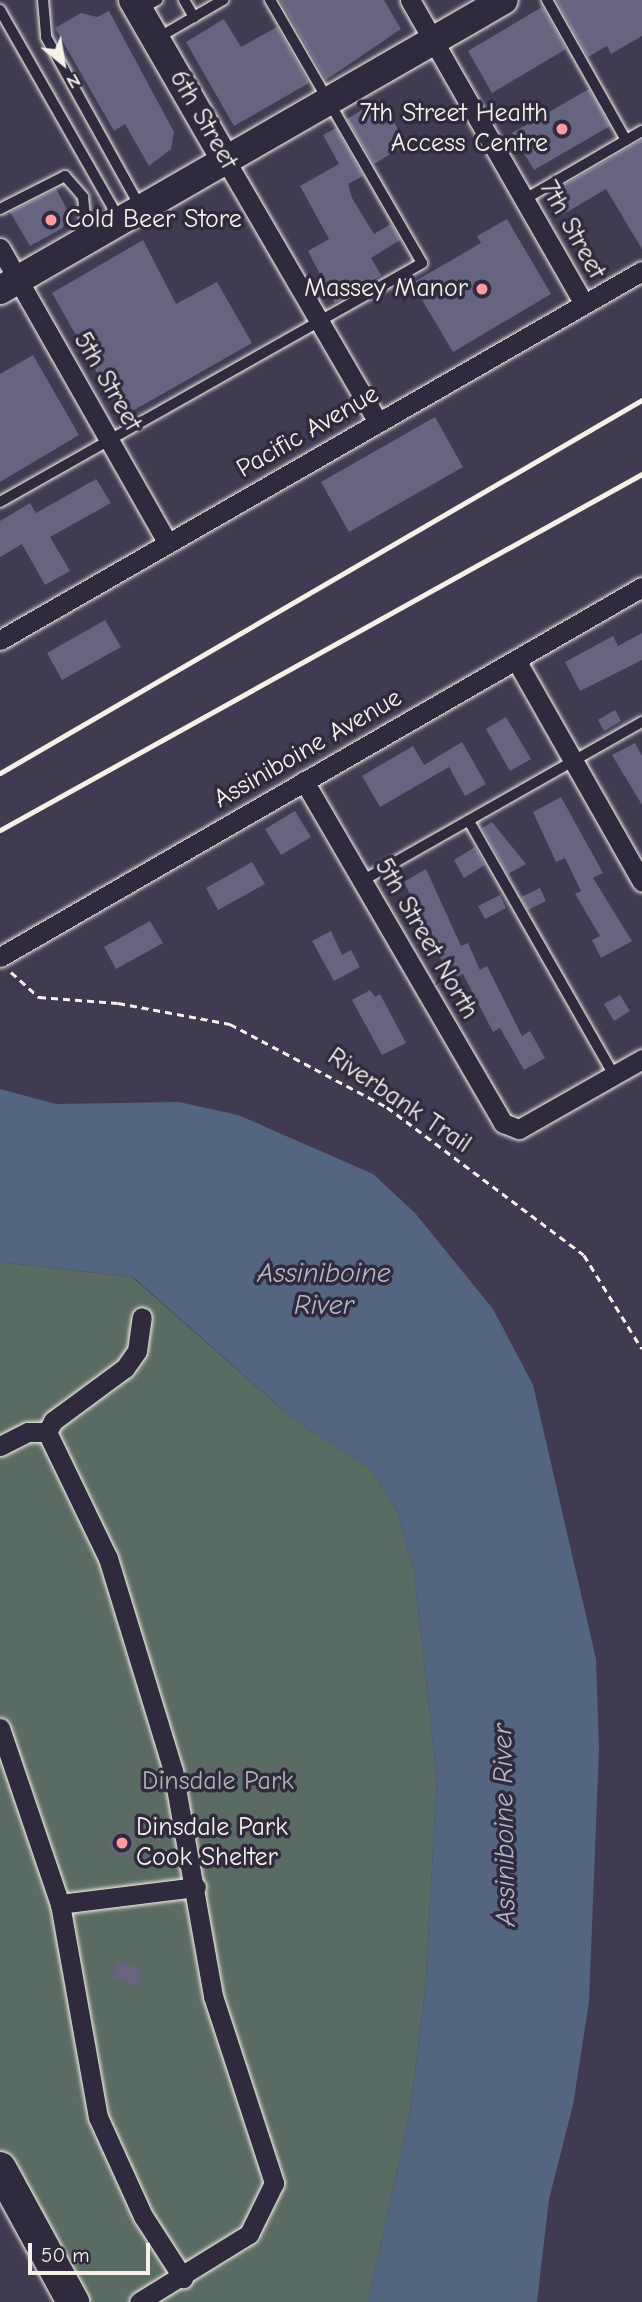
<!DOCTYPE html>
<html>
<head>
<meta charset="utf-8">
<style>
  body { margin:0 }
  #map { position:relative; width:642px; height:2302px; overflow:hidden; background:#403b51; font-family:"Comic Neue",sans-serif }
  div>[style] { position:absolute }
  .green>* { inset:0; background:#5a6b63 }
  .water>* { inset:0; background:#54667f }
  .building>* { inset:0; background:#66647f }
  .round { border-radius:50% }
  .path>* { height:2.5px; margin-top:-1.25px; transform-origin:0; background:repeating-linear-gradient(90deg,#f4f1e8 0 7px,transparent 0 12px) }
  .roads { filter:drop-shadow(0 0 2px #f4f1e8) drop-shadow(0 0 2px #f4f1e8) }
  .lane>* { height:10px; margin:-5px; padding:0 5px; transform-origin:5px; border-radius:5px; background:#2f2a3d }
  .street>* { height:19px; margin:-9.5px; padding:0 9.5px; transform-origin:9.5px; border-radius:9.5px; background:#2f2a3d }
  .secondary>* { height:28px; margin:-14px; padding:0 14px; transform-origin:14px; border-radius:14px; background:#2f2a3d }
  .primary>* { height:32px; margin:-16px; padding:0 16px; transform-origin:16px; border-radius:16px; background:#2f2a3d }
  .rail>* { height:5px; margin:-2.5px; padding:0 2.5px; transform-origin:2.5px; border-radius:2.5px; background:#f4f1e8 }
  .dots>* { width:19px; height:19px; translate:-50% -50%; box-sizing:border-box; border:4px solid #2f2a3d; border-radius:50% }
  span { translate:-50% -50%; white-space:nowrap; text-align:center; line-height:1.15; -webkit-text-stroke:7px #2f2a3d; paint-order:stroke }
  .poi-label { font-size:26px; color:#f4f1e8 }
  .right { translate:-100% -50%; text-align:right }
  .left { translate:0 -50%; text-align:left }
  .street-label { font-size:26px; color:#f4f1e8 }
  .park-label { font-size:26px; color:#afb5ac }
  .water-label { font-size:28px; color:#b4b9be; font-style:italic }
  .north { position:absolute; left:28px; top:28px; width:70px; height:70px; -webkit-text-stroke:5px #2f2a3d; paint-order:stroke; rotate:150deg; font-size:19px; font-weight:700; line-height:28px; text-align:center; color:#f4f1e8 }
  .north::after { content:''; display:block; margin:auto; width:24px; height:32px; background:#f4f1e8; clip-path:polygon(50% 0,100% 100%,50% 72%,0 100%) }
  .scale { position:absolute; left:28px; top:2243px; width:122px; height:32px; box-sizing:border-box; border:4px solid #f4f1e8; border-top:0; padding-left:9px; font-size:21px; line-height:24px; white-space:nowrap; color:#f4f1e8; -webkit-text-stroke:5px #2f2a3d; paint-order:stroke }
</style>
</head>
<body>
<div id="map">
  <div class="green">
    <div style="clip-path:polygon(0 1262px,132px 1277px,291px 1417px,371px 1469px,397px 1511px,414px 1570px,437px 1777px,425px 1993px,409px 2117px,368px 2302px,85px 2302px,0 2153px)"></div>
  </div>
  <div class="water">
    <div style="clip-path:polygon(0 1089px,56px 1104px,179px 1102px,238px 1115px,373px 1174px,415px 1213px,493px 1309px,533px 1385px,596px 1659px,599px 1749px,589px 2002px,573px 2105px,549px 2199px,537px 2302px,368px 2302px,409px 2117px,425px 1993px,437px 1777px,414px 1570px,397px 1511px,371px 1469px,291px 1417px,133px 1277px,0 1262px)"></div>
  </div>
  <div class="building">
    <div style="clip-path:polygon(280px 0,384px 0,401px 29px,326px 80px)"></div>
    <div style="clip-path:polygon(556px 0,642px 0,642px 36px,611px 54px,607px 46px,588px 57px)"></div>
    <div style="clip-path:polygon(542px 7px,566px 49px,492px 93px,468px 51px)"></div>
    <div style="clip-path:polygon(109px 11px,174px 132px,171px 149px,149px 166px,125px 124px,114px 131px,55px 28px,81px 13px,97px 17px)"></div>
    <div style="clip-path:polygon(224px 19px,241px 47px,277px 27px,309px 83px,234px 126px,186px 42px)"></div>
    <div style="clip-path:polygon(589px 89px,610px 126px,534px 170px,512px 133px)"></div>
    <div style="clip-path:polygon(380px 99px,407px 144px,374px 164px,347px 119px)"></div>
    <div style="clip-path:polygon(336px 128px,363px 176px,348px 184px,352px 198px,374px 234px,391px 224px,400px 240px,371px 258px,381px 275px,335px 303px,308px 251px,329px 239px,300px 186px,339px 164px,323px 135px)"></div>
    <div style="clip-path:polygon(642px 140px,642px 249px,606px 189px,562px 215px,550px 193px)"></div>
    <div style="clip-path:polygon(56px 189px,67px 209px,63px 228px,30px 246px,10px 212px)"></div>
    <div style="clip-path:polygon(507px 219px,551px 294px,453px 352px,412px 283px,481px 243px,477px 236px)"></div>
    <div style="clip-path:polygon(143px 240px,176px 304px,217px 282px,252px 343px,122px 417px,52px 293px)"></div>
    <div style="clip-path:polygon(33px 355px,79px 435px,0 482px,0 374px)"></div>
    <div style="clip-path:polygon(435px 417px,463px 467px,349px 532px,321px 482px)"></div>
    <div style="clip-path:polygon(96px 479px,111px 503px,50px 537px,70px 571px,45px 585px,22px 544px,0 557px,0 521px,30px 503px,36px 513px)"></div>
    <div style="clip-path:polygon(105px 620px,121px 647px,62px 680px,47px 653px)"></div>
    <div style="clip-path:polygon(642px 633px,642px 660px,580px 691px,565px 662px,613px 636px,618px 646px)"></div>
    <div style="clip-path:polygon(615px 710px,621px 721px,604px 731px,598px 720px)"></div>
    <div style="clip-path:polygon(506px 717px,531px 759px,510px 771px,486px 729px)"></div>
    <div style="clip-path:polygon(462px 742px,486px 784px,465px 796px,449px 767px,380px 807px,362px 776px,413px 746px,424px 765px)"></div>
    <div style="clip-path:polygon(635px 743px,642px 756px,642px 805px,612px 755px)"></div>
    <div style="clip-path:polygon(561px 797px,603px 873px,593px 878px,632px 941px,601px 958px,592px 940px,600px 936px,575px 894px,581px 891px,565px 858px,556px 862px,533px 812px)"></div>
    <div style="clip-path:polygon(295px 811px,311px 837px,281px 855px,265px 829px)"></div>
    <div style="clip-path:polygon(492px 822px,526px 864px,508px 874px,482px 828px)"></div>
    <div style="clip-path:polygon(475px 847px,485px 865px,464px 878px,454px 860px)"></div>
    <div style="clip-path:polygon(252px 862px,265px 884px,218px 910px,206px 888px)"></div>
    <div style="clip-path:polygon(426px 869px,461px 946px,468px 943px,480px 970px,487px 966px,522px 1036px,530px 1031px,545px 1058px,524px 1070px,500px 1028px,493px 1032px,463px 974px,451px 980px,404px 882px)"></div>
    <div style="clip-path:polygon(540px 888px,546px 901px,528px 910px,521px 897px)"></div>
    <div style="clip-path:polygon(500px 895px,506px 908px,485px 919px,478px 906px)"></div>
    <div style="clip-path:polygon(150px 921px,163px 943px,116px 969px,104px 947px)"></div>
    <div style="clip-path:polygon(331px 931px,342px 955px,351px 950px,360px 967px,334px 981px,312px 941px)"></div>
    <div style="clip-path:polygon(370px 990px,375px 997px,380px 994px,406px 1043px,382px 1055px,352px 1000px)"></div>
    <div style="clip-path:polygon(620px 995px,630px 1011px,614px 1021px,604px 1004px)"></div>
    <div class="round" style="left:110px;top:1831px;width:24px;height:24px"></div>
    <div style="clip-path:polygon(118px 1961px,143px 1970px,137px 1987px,112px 1977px)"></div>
  </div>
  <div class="path">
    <div style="left:11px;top:972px;width:38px;rotate:42deg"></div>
    <div style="left:39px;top:997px;width:79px;rotate:4.3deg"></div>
    <div style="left:118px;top:1003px;width:114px;rotate:10.6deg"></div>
    <div style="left:230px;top:1024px;width:178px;rotate:27.9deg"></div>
    <div style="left:387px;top:1107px;width:246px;rotate:36.9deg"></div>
    <div style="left:584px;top:1255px;width:110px;rotate:58.3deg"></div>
  </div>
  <div class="roads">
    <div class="lane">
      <div style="left:43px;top:0;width:37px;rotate:85deg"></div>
      <div style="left:46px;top:37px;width:192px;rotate:61deg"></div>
      <div style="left:184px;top:0;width:20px;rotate:60deg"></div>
      <div style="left:547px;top:0;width:161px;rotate:60.6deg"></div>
      <div style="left:0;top:10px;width:242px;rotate:60.3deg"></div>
      <div style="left:139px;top:10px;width:21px;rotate:-29deg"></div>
      <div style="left:156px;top:39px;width:78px;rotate:-30.2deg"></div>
      <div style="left:525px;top:199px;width:135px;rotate:-30.2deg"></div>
      <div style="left:0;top:209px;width:73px;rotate:-26.9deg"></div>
      <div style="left:65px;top:176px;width:28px;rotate:49deg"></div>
      <div style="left:83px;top:197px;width:36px;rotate:84deg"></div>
      <div style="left:0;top:502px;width:485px;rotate:-29.5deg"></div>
      <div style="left:422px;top:263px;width:304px;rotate:-120deg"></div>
      <div style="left:469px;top:821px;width:292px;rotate:60.3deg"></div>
      <div style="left:362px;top:881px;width:322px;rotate:-29.6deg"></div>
    </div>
    <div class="street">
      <div style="left:410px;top:0;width:350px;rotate:60.2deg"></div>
      <div style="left:226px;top:161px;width:302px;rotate:59.8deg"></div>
      <div style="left:0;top:248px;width:338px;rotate:60.4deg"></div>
      <div style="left:0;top:640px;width:740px;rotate:-29.89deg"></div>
      <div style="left:516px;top:660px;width:255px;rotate:60.4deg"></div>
      <div style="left:304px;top:781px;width:396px;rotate:59.8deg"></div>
      <div style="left:503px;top:1123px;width:17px;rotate:21deg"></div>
      <div style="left:519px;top:1129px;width:142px;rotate:-29.6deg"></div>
      <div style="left:0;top:957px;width:741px;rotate:-29.96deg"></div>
      <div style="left:47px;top:1432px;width:13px;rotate:-61deg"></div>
      <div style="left:53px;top:1421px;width:89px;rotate:-36.4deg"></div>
      <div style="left:125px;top:1368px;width:21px;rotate:-55deg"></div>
      <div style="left:137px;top:1351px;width:34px;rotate:-82deg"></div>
      <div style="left:0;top:1446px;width:31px;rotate:-27deg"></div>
      <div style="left:28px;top:1432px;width:19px"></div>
      <div style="left:47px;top:1432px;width:140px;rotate:64.2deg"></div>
      <div style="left:108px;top:1558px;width:223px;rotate:73deg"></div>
      <div style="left:173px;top:1771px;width:229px;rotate:79.9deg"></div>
      <div style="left:213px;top:1996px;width:197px;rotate:71.9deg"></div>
      <div style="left:274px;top:2183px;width:57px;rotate:116.1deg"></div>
      <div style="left:249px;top:2234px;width:129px;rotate:148.3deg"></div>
      <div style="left:0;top:1728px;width:186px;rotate:71.2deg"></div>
      <div style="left:60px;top:1904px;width:216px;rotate:79.9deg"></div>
      <div style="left:98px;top:2117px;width:109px;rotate:65.6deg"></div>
      <div style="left:143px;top:2216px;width:74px;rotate:57.2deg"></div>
      <div style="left:60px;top:1904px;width:137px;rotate:-7.1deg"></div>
    </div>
    <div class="secondary">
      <div style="left:133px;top:0;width:186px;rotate:60deg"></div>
      <div style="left:0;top:290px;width:581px;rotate:-29.92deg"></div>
    </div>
    <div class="primary">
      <div style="left:0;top:2168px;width:153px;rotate:61.4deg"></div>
    </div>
  </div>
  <div class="rail">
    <div style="left:0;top:773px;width:742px;rotate:-30.16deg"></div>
    <div style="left:0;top:830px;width:734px;rotate:-29.01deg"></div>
  </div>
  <div class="dots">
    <div style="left:562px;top:129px;background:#ff9aa2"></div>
    <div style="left:51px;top:220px;background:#ff9aa2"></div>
    <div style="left:482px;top:289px;background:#ff9aa2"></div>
    <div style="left:122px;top:1843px;background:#ff9aa2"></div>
  </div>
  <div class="poi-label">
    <span class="right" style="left:548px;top:129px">7th Street Health<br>Access Centre</span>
    <span class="left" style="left:65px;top:220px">Cold Beer Store</span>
    <span class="right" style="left:468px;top:289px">Massey Manor</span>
    <span class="left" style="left:136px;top:1843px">Dinsdale Park<br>Cook Shelter</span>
  </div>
  <div class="street-label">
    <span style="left:203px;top:120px;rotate:60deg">6th Street</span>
    <span style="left:572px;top:230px;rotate:61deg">7th Street</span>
    <span style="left:107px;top:382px;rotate:60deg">5th Street</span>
    <span style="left:308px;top:432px;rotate:-30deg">Pacific Avenue</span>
    <span style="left:308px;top:749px;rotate:-30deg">Assiniboine Avenue</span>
    <span style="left:426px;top:939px;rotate:60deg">5th Street North</span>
    <span style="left:399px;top:1101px;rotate:34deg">Riverbank Trail</span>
  </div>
  <div class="park-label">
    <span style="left:218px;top:1782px">Dinsdale Park</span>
  </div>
  <div class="water-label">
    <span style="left:324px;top:1289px">Assiniboine<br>River</span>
    <span style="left:504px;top:1825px;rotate:-91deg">Assiniboine River</span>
  </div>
  <div class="north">N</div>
  <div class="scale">50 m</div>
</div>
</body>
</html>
